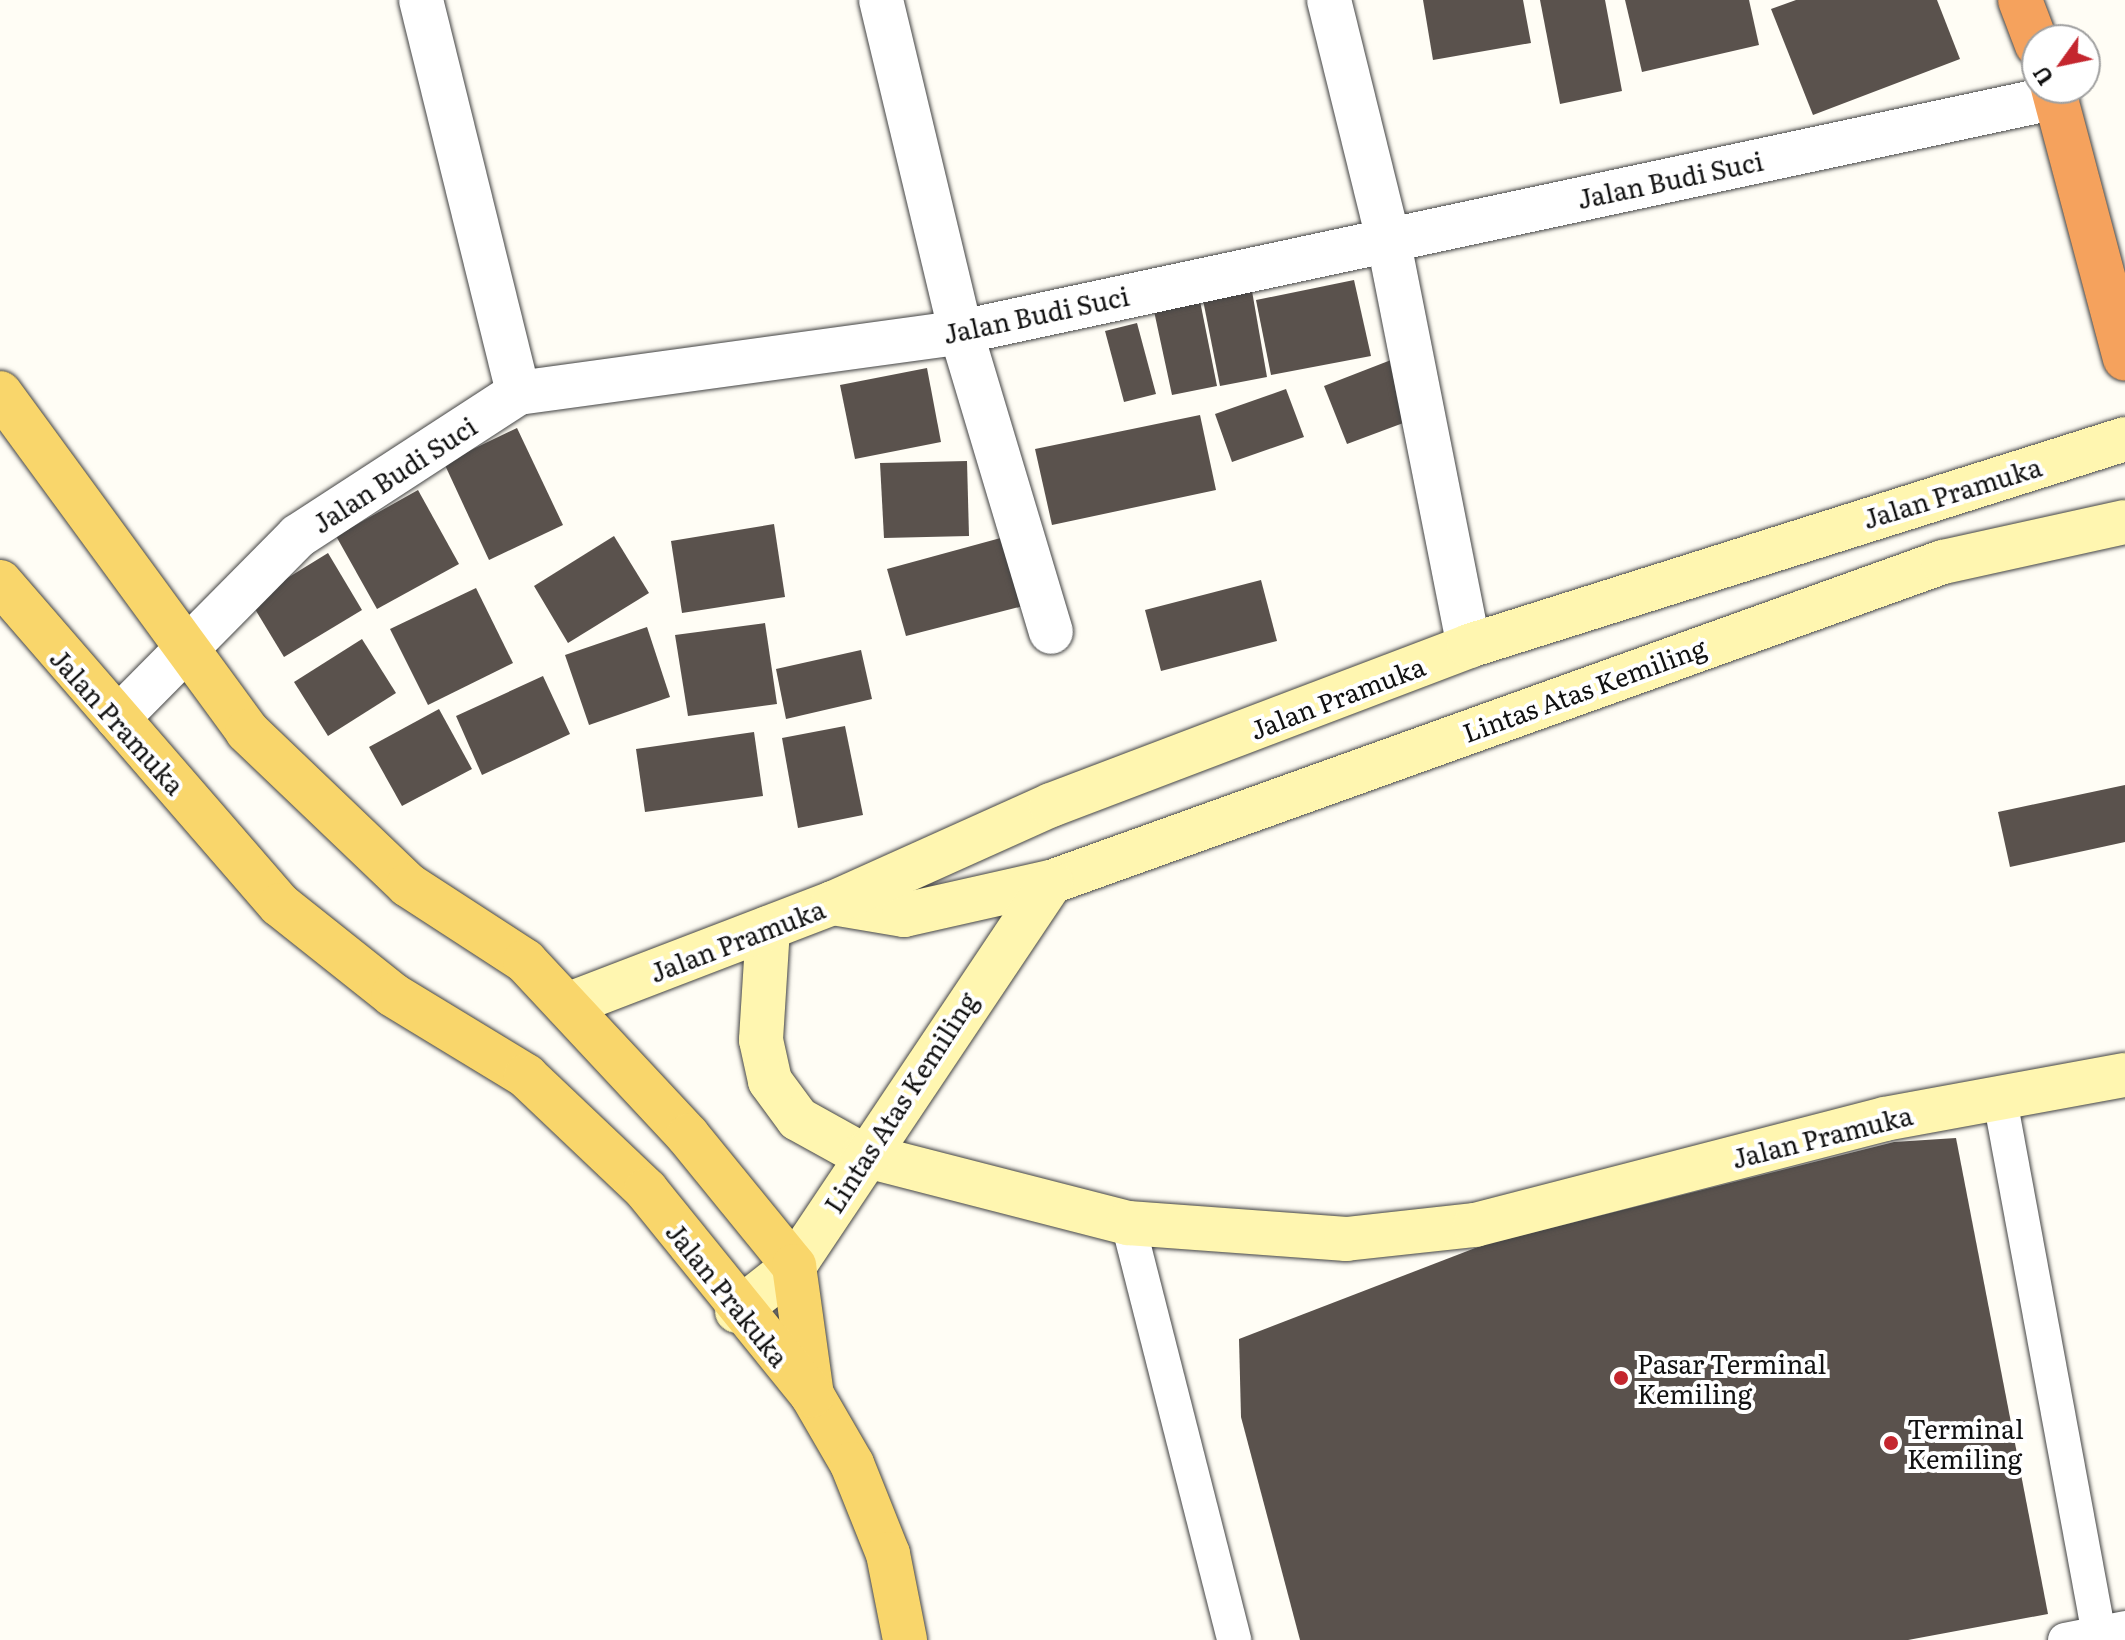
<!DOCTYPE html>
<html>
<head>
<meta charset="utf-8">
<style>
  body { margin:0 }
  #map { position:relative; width:2125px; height:1640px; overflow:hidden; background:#fffdf5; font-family:Literata,serif }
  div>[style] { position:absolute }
  .building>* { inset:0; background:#5a524d }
  .roads { filter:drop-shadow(0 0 2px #444) drop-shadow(0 0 2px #444) }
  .lane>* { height:34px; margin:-17px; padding:0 17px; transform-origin:17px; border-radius:17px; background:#fff }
  .street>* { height:44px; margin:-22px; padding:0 22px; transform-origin:22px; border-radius:22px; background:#fff }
  .secondary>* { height:44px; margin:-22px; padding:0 22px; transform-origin:22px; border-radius:22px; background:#fff6b0 }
  .primary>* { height:44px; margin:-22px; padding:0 22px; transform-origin:22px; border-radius:22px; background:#f9d66b }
  .highway>* { height:44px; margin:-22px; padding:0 22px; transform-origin:22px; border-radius:22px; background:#f5a25d }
  .dots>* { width:22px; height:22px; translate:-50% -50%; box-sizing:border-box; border:4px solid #fff; border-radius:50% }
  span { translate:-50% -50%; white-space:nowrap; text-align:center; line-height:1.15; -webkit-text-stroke:8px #fff; paint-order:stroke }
  .street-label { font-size:26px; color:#111 }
  .poi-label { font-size:26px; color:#111 }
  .left { translate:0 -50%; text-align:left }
  .north { position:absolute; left:2021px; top:24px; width:80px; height:80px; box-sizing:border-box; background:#fff; border:2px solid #a0a0a0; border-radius:50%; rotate:237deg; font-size:22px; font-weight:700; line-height:32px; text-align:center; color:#111 }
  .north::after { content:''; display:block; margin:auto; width:28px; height:36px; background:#c4262e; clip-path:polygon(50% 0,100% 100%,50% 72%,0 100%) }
</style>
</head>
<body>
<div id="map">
  <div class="building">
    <div style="clip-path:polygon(1423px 0,1523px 0,1531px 43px,1433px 60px)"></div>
    <div style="clip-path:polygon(1540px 0,1605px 0,1622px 91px,1560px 104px)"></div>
    <div style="clip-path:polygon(1625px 0,1749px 0,1759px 45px,1642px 72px)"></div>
    <div style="clip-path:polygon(1796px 0,1937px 0,1960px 59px,1813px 115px,1771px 9px)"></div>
    <div style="clip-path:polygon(1354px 280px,1371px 356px,1271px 375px,1256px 300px)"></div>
    <div style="clip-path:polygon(1252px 291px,1267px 377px,1220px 386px,1203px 300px)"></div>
    <div style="clip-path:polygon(1200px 301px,1217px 386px,1172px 395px,1154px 311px)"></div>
    <div style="clip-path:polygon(1137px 323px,1156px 394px,1124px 402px,1105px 331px)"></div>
    <div style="clip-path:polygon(1391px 360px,1414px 419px,1347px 444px,1324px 386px)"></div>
    <div style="clip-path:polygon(927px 368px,941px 442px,855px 459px,840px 385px)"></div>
    <div style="clip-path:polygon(1286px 389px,1304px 437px,1232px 462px,1215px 414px)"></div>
    <div style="clip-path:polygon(1200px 415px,1216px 490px,1052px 525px,1035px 449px)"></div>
    <div style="clip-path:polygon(517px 428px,563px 525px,489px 560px,444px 463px)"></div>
    <div style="clip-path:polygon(967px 461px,969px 536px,884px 538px,880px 463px)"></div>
    <div style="clip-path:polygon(418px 490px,459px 564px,377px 609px,336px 536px)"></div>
    <div style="clip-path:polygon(774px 524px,785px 597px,682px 613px,671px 541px)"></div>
    <div style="clip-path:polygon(1019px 533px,1039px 602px,906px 636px,887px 569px)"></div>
    <div style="clip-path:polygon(614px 536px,649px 593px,568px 643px,534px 586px)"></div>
    <div style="clip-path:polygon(328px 553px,362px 610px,284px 657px,250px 601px)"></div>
    <div style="clip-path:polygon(1261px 580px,1277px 641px,1161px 671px,1145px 610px)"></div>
    <div style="clip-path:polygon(476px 588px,513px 663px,428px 705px,390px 629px)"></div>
    <div style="clip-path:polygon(765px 623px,777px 704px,688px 716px,675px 635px)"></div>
    <div style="clip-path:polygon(647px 627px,670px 697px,589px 725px,565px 655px)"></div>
    <div style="clip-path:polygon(362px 639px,396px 693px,328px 736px,294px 682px)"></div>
    <div style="clip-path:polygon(861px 650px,872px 699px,786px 719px,776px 669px)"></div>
    <div style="clip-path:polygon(543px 676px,570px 734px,482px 775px,456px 716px)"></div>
    <div style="clip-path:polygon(439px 709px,472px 769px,402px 806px,369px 747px)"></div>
    <div style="clip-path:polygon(845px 726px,863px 815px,798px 828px,782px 738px)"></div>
    <div style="clip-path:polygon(754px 732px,763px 796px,645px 812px,636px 749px)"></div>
    <div style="clip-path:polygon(2125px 785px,2125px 842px,2010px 867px,1998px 812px)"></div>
    <div style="clip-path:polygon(1956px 1138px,2048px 1614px,1908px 1640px,1300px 1640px,1241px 1417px,1239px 1339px,1483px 1245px,1894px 1142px)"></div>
  </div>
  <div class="roads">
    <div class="lane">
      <div style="left:1999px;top:1094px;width:555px;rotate:79.52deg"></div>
      <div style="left:1128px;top:1223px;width:430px;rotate:75.7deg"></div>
      <div style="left:2065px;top:1640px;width:61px;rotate:-11.3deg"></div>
    </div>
    <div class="street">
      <div style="left:421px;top:0;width:405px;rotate:76.1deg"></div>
      <div style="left:881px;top:0;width:342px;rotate:76.5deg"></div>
      <div style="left:961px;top:332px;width:313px;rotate:73.3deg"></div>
      <div style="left:1329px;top:0;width:245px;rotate:76.1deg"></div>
      <div style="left:1388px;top:238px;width:416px;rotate:78.8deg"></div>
      <div style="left:118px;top:718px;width:256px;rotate:-45.3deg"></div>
      <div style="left:298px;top:536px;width:262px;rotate:-33deg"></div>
      <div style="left:518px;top:393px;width:447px;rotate:-7.8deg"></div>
      <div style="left:961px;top:332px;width:1121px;rotate:-12.1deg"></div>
    </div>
    <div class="secondary">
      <div style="left:833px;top:903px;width:72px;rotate:9.6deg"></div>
      <div style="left:904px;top:915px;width:151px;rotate:-12.7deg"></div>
      <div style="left:1051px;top:882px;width:948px;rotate:-19.74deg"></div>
      <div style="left:1943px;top:562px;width:186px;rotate:-12.4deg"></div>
      <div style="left:768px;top:928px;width:112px;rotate:93.6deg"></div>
      <div style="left:761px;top:1040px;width:42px;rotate:77.6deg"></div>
      <div style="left:770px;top:1081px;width:47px;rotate:53.6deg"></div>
      <div style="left:798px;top:1119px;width:74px;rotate:29deg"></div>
      <div style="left:863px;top:1155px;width:274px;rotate:14.4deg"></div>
      <div style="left:1128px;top:1223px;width:219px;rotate:4.2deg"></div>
      <div style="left:1346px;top:1239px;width:130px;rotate:-6.2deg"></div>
      <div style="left:1475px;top:1225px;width:423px;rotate:-14.5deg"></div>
      <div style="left:1885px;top:1119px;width:244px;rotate:-10.4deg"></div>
      <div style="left:567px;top:1005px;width:285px;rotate:-21deg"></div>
      <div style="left:833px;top:903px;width:239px;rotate:-24.2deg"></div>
      <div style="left:1051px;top:805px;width:447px;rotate:-20.8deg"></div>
      <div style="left:1469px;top:646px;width:688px;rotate:-17.51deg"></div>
      <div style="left:737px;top:1311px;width:73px;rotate:-38.3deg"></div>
      <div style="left:794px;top:1266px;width:462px;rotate:-56.2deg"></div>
    </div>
    <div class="primary">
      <div style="left:0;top:393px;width:419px;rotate:53.8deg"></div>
      <div style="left:247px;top:731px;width:223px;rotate:43.7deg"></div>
      <div style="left:408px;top:885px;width:140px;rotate:33deg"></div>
      <div style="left:525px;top:961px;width:239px;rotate:47deg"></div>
      <div style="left:688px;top:1136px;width:168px;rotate:50.8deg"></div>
      <div style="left:794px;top:1266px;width:130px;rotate:82.1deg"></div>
      <div style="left:812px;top:1395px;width:80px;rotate:59.9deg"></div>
      <div style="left:852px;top:1464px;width:97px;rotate:68.2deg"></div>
      <div style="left:888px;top:1554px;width:88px;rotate:78.8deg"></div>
      <div style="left:0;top:582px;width:427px;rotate:49.1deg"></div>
      <div style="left:280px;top:905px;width:144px;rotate:38.5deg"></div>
      <div style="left:393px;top:995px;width:156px;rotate:31.3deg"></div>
      <div style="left:526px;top:1076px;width:166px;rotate:43.5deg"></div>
      <div style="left:646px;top:1190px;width:264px;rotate:51deg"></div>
    </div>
    <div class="highway">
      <div style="left:2020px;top:0;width:48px;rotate:69.3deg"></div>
      <div style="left:2053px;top:88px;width:280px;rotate:75.1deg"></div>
    </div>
  </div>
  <div class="dots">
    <div style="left:1621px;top:1378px;background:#c4262e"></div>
    <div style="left:1891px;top:1443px;background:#c4262e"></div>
  </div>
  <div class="street-label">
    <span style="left:1670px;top:179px;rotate:-12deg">Jalan Budi Suci</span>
    <span style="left:1036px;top:314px;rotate:-12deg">Jalan Budi Suci</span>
    <span style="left:394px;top:474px;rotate:-33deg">Jalan Budi Suci</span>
    <span style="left:1952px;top:492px;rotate:-17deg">Jalan Pramuka</span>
    <span style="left:1584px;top:689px;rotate:-20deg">Lintas Atas Kemiling</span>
    <span style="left:1337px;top:697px;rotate:-21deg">Jalan Pramuka</span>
    <span style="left:118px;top:721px;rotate:48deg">Jalan Pramuka</span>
    <span style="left:737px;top:940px;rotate:-21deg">Jalan Pramuka</span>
    <span style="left:900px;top:1102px;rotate:-57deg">Lintas Atas Kemiling</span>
    <span style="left:1822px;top:1136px;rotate:-14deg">Jalan Pramuka</span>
    <span style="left:728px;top:1294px;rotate:51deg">Jalan Prakuka</span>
  </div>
  <div class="poi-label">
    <span class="left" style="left:1637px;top:1378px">Pasar Terminal<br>Kemiling</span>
    <span class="left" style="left:1907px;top:1443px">Terminal<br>Kemiling</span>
  </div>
  <div class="north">U</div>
</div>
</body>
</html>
